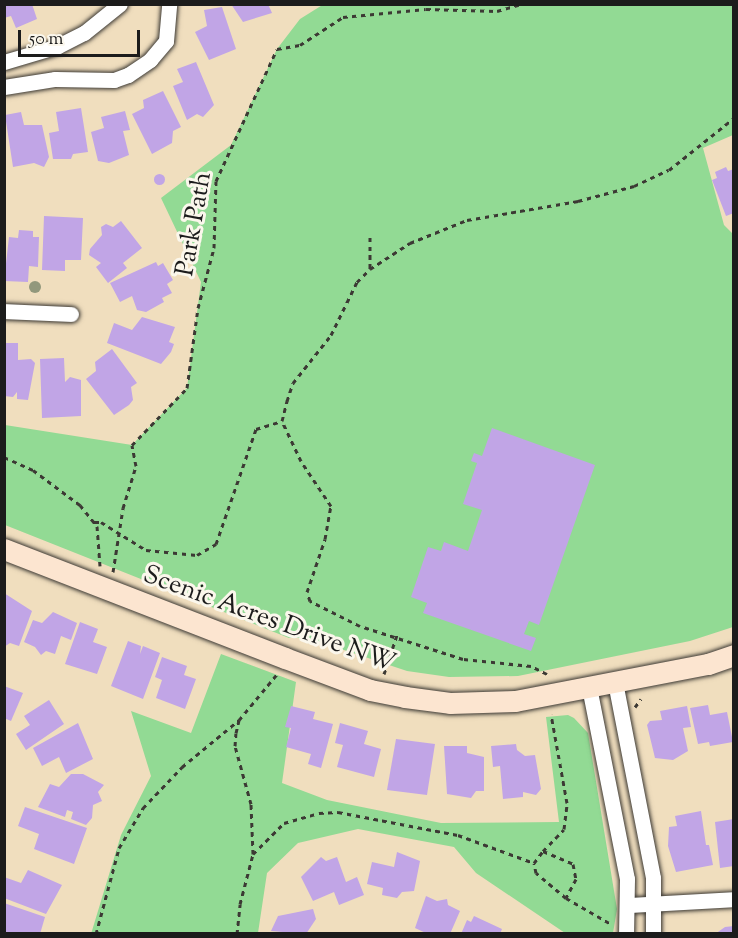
<!DOCTYPE html>
<html>
<head>
<meta charset="utf-8">
<style>
  body { margin:0 }
  #map { position:relative; width:738px; height:938px; overflow:hidden; background:#f0debe; font-family:"Sorts Mill Goudy",serif }
  div>[style] { position:absolute }
  .green>* { inset:0; background:#92da94 }
  .building>* { inset:0; background:#c1a5e6 }
  .round { border-radius:50% }
  .path>* { height:3px; margin-top:-1.5px; transform-origin:0; background:repeating-linear-gradient(90deg,#3c3934 0 4.5px,transparent 0 9px) }
  .roads { filter:drop-shadow(0 0 2px #3c3934) drop-shadow(0 0 2px #3c3934) }
  .street>* { height:15px; margin:-7.5px; padding:0 7.5px; transform-origin:7.5px; border-radius:7.5px; background:#fff }
  .secondary>* { height:21px; margin:-10.5px; padding:0 10.5px; transform-origin:10.5px; border-radius:10.5px; background:#fce5d0 }
  .trees>* { width:12px; height:12px; margin:-6px; border-radius:50%; background:#92987c }
  span { translate:-50% -50%; white-space:nowrap; text-align:center; line-height:1.15; -webkit-text-stroke:6px #fbf7ec; paint-order:stroke }
  .street-label { font-size:26px; color:#1c1c1c }
  .frame { position:absolute; inset:0; border:6px solid #1c1c1c; pointer-events:none }
  .scale { position:absolute; left:18px; top:30px; width:122px; height:27px; box-sizing:border-box; border:3px solid #1c1c1c; border-top:0; padding-left:8px; font-size:18px; line-height:21px; white-space:nowrap; color:#1c1c1c; -webkit-text-stroke:4px #fbf7ec; paint-order:stroke }
</style>
</head>
<body>
<div id="map">
  <div class="green">
    <div style="clip-path:polygon(324px 4px,733px 5px,733px 135px,703px 148px,724px 225px,733px 234px,733px 627px,690px 641px,518px 676px,449px 677px,407px 671px,308px 638px,289px 638px,5px 525px,5px 425px,132px 445px,187px 388px,201px 282px,161px 198px,231px 145px,277px 49px,300px 19px)"></div>
    <div style="clip-path:polygon(221px 654px,296px 682px,282px 783px,327px 800px,441px 823px,559px 822px,546px 717px,568px 715px,574px 718px,588px 733px,617px 909px,613px 933px,565px 933px,476px 873px,454px 847px,358px 829px,298px 843px,267px 873px,258px 933px,91px 934px,121px 835px,151px 776px,131px 711px,191px 733px)"></div>
  </div>
  <div class="building">
    <div style="clip-path:polygon(4px 4px,32px 4px,37px 19px,16px 28px,11px 16px,4px 18px)"></div>
    <div style="clip-path:polygon(231px 4px,268px 4px,272px 13px,243px 22px)"></div>
    <div style="clip-path:polygon(222px 7px,236px 49px,209px 60px,195px 32px,207px 26px,204px 10px)"></div>
    <div style="clip-path:polygon(196px 62px,214px 105px,203px 117px,197px 114px,187px 120px,173px 86px,183px 82px,177px 69px)"></div>
    <div style="clip-path:polygon(163px 91px,181px 127px,173px 131px,172px 143px,152px 154px,132px 114px,144px 108px,143px 100px)"></div>
    <div style="clip-path:polygon(81px 108px,88px 152px,73px 154px,71px 159px,53px 159px,49px 133px,59px 131px,56px 112px)"></div>
    <div style="clip-path:polygon(125px 111px,130px 130px,123px 131px,129px 155px,109px 163px,98px 161px,91px 132px,104px 128px,101px 117px)"></div>
    <div style="clip-path:polygon(21px 112px,24px 125px,42px 125px,49px 157px,44px 167px,34px 163px,13px 167px,5px 115px)"></div>
    <div style="clip-path:polygon(726px 167px,728px 171px,734px 169px,734px 213px,726px 216px,712px 180px,717px 178px,715px 172px)"></div>
    <div class="round" style="left:153.5px;top:173.5px;width:11px;height:11px"></div>
    <div style="clip-path:polygon(44px 216px,83px 218px,81px 260px,65px 260px,65px 271px,42px 270px)"></div>
    <div style="clip-path:polygon(121px 221px,142px 248px,123px 263px,127px 268px,108px 283px,96px 267px,101px 263px,89px 255px,90px 249px,102px 235px,101px 227px,106px 224px,113px 227px)"></div>
    <div style="clip-path:polygon(19px 230px,33px 231px,33px 237px,39px 237px,38px 267px,29px 266px,28px 282px,4px 281px,9px 237px,18px 238px)"></div>
    <div style="clip-path:polygon(156px 262px,158px 266px,163px 263px,173px 280px,167px 284px,172px 293px,162px 298px,164px 302px,146px 312px,137px 310px,132px 296px,120px 302px,110px 283px)"></div>
    <div style="clip-path:polygon(142px 317px,175px 327px,169px 342px,174px 344px,171px 352px,161px 364px,107px 343px,114px 323px,132px 330px)"></div>
    <div style="clip-path:polygon(4px 343px,18px 343px,18px 360px,31px 359px,35px 363px,28px 400px,17px 399px,17px 392px,13px 397px,4px 396px)"></div>
    <div style="clip-path:polygon(112px 349px,137px 383px,131px 387px,133px 400px,129px 405px,114px 415px,86px 379px,96px 371px,95px 362px)"></div>
    <div style="clip-path:polygon(64px 358px,65px 382px,70px 377px,81px 380px,81px 416px,42px 418px,40px 359px)"></div>
    <div style="clip-path:polygon(492px 428px,595px 465px,539px 625px,529px 621px,524px 634px,536px 638px,531px 651px,423px 613px,427px 603px,411px 597px,428px 547px,441px 551px,444px 542px,468px 551px,482px 510px,463px 504px,477px 463px,471px 461px,474px 453px,482px 456px)"></div>
    <div style="clip-path:polygon(4px 593px,32px 611px,19px 646px,10px 643px,4px 647px)"></div>
    <div style="clip-path:polygon(53px 612px,77px 623px,71px 640px,61px 636px,55px 654px,46px 651px,41px 655px,35px 647px,24px 642px,33px 620px,42px 623px)"></div>
    <div style="clip-path:polygon(80px 622px,98px 629px,93px 642px,107px 647px,97px 674px,65px 664px)"></div>
    <div style="clip-path:polygon(128px 641px,141px 646px,140px 654px,143px 646px,160px 653px,143px 699px,111px 686px)"></div>
    <div style="clip-path:polygon(162px 657px,187px 666px,184px 675px,196px 679px,185px 709px,156px 698px,162px 680px,155px 677px)"></div>
    <div style="clip-path:polygon(4px 686px,23px 693px,11px 721px,4px 718px)"></div>
    <div style="clip-path:polygon(49px 700px,64px 724px,26px 750px,16px 734px,30px 725px,24px 716px)"></div>
    <div style="clip-path:polygon(708px 705px,710px 715px,727px 712px,733px 742px,710px 746px,709px 742px,698px 744px,690px 708px)"></div>
    <div style="clip-path:polygon(291px 706px,315px 712px,313px 719px,333px 724px,321px 768px,308px 764px,311px 754px,286px 747px,291px 728px,285px 727px)"></div>
    <div style="clip-path:polygon(687px 706px,691px 727px,683px 728px,688px 751px,673px 760px,655px 758px,647px 725px,650px 721px,662px 720px,660px 711px)"></div>
    <div style="clip-path:polygon(78px 723px,93px 759px,66px 773px,59px 757px,42px 766px,33px 748px)"></div>
    <div style="clip-path:polygon(340px 723px,368px 731px,364px 744px,381px 749px,374px 777px,337px 767px,343px 745px,335px 743px)"></div>
    <div style="clip-path:polygon(396px 739px,435px 744px,427px 795px,387px 790px)"></div>
    <div style="clip-path:polygon(516px 744px,517px 750px,525px 756px,535px 755px,541px 789px,536px 795px,523px 792px,523px 797px,503px 799px,500px 766px,493px 767px,491px 746px)"></div>
    <div style="clip-path:polygon(444px 746px,467px 746px,467px 753px,484px 757px,484px 791px,476px 791px,471px 798px,447px 794px)"></div>
    <div style="clip-path:polygon(71px 774px,83px 774px,104px 785px,98px 792px,102px 801px,93px 805px,92px 818px,86px 825px,71px 819px,73px 812px,67px 810px,65px 817px,38px 807px,50px 784px,59px 787px)"></div>
    <div style="clip-path:polygon(25px 807px,87px 828px,74px 864px,34px 849px,39px 834px,18px 826px)"></div>
    <div style="clip-path:polygon(701px 811px,706px 845px,709px 845px,713px 865px,676px 872px,668px 846px,669px 827px,677px 826px,675px 816px)"></div>
    <div style="clip-path:polygon(734px 819px,734px 866px,720px 868px,715px 822px)"></div>
    <div style="clip-path:polygon(397px 852px,420px 861px,414px 891px,402px 892px,397px 898px,382px 895px,383px 888px,367px 884px,372px 862px,394px 867px)"></div>
    <div style="clip-path:polygon(321px 857px,326px 861px,337px 857px,346px 882px,357px 877px,364px 895px,339px 905px,334px 892px,313px 901px,301px 877px)"></div>
    <div style="clip-path:polygon(28px 870px,62px 885px,46px 914px,4px 898px,4px 877px,21px 883px)"></div>
    <div style="clip-path:polygon(426px 896px,437px 901px,447px 899px,448px 905px,460px 911px,450px 934px,428px 934px,415px 928px)"></div>
    <div style="clip-path:polygon(4px 903px,45px 917px,40px 934px,4px 934px)"></div>
    <div style="clip-path:polygon(313px 909px,316px 919px,306px 934px,271px 931px,278px 916px)"></div>
    <div style="clip-path:polygon(474px 916px,502px 929px,500px 934px,461px 934px,467px 920px,471px 922px)"></div>
    <div style="clip-path:polygon(734px 926px,734px 934px,715px 934px,725px 927px)"></div>
  </div>
  <div class="path">
    <div style="left:370px;top:237px;width:32px;rotate:90deg"></div>
    <div style="left:4px;top:457px;width:32px;rotate:24deg"></div>
    <div style="left:33px;top:470px;width:59px;rotate:36.7deg"></div>
    <div style="left:80px;top:505px;width:27px;rotate:51deg"></div>
    <div style="left:97px;top:526px;width:40px;rotate:85.7deg"></div>
    <div style="left:94px;top:522px;width:7px"></div>
    <div style="left:101px;top:522px;width:53px;rotate:31.9deg"></div>
    <div style="left:146px;top:550px;width:51px;rotate:5.6deg"></div>
    <div style="left:197px;top:555px;width:22px;rotate:-30deg"></div>
    <div style="left:216px;top:544px;width:122px;rotate:-70.8deg"></div>
    <div style="left:256px;top:429px;width:27px;rotate:-17deg"></div>
    <div style="left:113px;top:572px;width:65px;rotate:-81.1deg"></div>
    <div style="left:123px;top:508px;width:44px;rotate:-72.8deg"></div>
    <div style="left:136px;top:466px;width:21px;rotate:-101deg"></div>
    <div style="left:132px;top:445px;width:79px;rotate:-46deg"></div>
    <div style="left:187px;top:388px;width:81px;rotate:-82.2deg"></div>
    <div style="left:198px;top:308px;width:62px;rotate:-75.1deg"></div>
    <div style="left:214px;top:248px;width:67px;rotate:-88.3deg"></div>
    <div style="left:216px;top:181px;width:145px;rotate:-65.2deg"></div>
    <div style="left:277px;top:49px;width:23px;rotate:-10deg"></div>
    <div style="left:300px;top:45px;width:51px;rotate:-33.1deg"></div>
    <div style="left:343px;top:17px;width:83px;rotate:-5.5deg"></div>
    <div style="left:426px;top:9px;width:71px;rotate:1.6deg"></div>
    <div style="left:497px;top:11px;width:26px;rotate:-16deg"></div>
    <div style="left:384px;top:674px;width:41px;rotate:-71.6deg"></div>
    <div style="left:547px;top:674px;width:18px;rotate:-153deg"></div>
    <div style="left:531px;top:666px;width:68px;rotate:-174.1deg"></div>
    <div style="left:463px;top:659px;width:108px;rotate:-162.2deg"></div>
    <div style="left:360px;top:626px;width:56px;rotate:-153.4deg"></div>
    <div style="left:310px;top:601px;width:9px;rotate:-108deg"></div>
    <div style="left:307px;top:592px;width:56px;rotate:-71.2deg"></div>
    <div style="left:325px;top:539px;width:34px;rotate:-80deg"></div>
    <div style="left:331px;top:506px;width:54px;rotate:-123.7deg"></div>
    <div style="left:301px;top:461px;width:44px;rotate:-115.4deg"></div>
    <div style="left:282px;top:421px;width:21px;rotate:-76deg"></div>
    <div style="left:287px;top:401px;width:19px;rotate:-72deg"></div>
    <div style="left:293px;top:383px;width:61px;rotate:-51.6deg"></div>
    <div style="left:331px;top:335px;width:59px;rotate:-63.9deg"></div>
    <div style="left:357px;top:282px;width:18px;rotate:-45deg"></div>
    <div style="left:370px;top:269px;width:48px;rotate:-33deg"></div>
    <div style="left:410px;top:243px;width:61px;rotate:-22deg"></div>
    <div style="left:467px;top:220px;width:113px;rotate:-9.7deg"></div>
    <div style="left:578px;top:201px;width:58px;rotate:-15deg"></div>
    <div style="left:634px;top:186px;width:38px;rotate:-25deg"></div>
    <div style="left:669px;top:170px;width:83px;rotate:-38.7deg"></div>
    <div style="left:635px;top:707px;width:10px;rotate:-53deg"></div>
    <div style="left:543px;top:851px;width:30px;rotate:-46deg"></div>
    <div style="left:564px;top:829px;width:26px;rotate:-83deg"></div>
    <div style="left:567px;top:803px;width:90px;rotate:-100.2deg"></div>
    <div style="left:543px;top:851px;width:33px;rotate:23deg"></div>
    <div style="left:573px;top:864px;width:15px;rotate:79deg"></div>
    <div style="left:576px;top:879px;width:21px;rotate:118deg"></div>
    <div style="left:566px;top:898px;width:39px;rotate:-140deg"></div>
    <div style="left:536px;top:873px;width:10px;rotate:-101deg"></div>
    <div style="left:534px;top:863px;width:15px;rotate:-53deg"></div>
    <div style="left:253px;top:854px;width:50px;rotate:-92.3deg"></div>
    <div style="left:251px;top:804px;width:60px;rotate:-105.4deg"></div>
    <div style="left:235px;top:746px;width:13px;rotate:-86deg"></div>
    <div style="left:236px;top:733px;width:13px;rotate:-77deg"></div>
    <div style="left:239px;top:720px;width:61px;rotate:-50.3deg"></div>
    <div style="left:566px;top:898px;width:52px;rotate:30deg"></div>
    <div style="left:96px;top:934px;width:89px;rotate:-75deg"></div>
    <div style="left:119px;top:848px;width:47px;rotate:-59deg"></div>
    <div style="left:143px;top:808px;width:57px;rotate:-46.4deg"></div>
    <div style="left:182px;top:767px;width:74px;rotate:-39.5deg"></div>
    <div style="left:237px;top:934px;width:30px;rotate:-84deg"></div>
    <div style="left:240px;top:904px;width:52px;rotate:-75.4deg"></div>
    <div style="left:253px;top:854px;width:44px;rotate:-45deg"></div>
    <div style="left:284px;top:823px;width:36px;rotate:-16deg"></div>
    <div style="left:319px;top:813px;width:19px;rotate:-3deg"></div>
    <div style="left:338px;top:812px;width:122px;rotate:10.9deg"></div>
    <div style="left:458px;top:835px;width:81px;rotate:20.2deg"></div>
  </div>
  <div class="roads">
    <div class="street">
      <div style="left:4px;top:62px;width:56px;rotate:-16.5deg"></div>
      <div style="left:58px;top:46px;width:29px;rotate:-27deg"></div>
      <div style="left:84px;top:33px;width:46px;rotate:-38.9deg"></div>
      <div style="left:4px;top:87px;width:52px;rotate:-8.9deg"></div>
      <div style="left:55px;top:79px;width:59px;rotate:1deg"></div>
      <div style="left:114px;top:80px;width:15px;rotate:-20deg"></div>
      <div style="left:128px;top:75px;width:27px;rotate:-34deg"></div>
      <div style="left:150px;top:60px;width:25px;rotate:-50deg"></div>
      <div style="left:166px;top:41px;width:37px;rotate:-85deg"></div>
      <div style="left:4px;top:311px;width:67px;rotate:2.6deg"></div>
      <div style="left:615px;top:682px;width:200px;rotate:79deg"></div>
      <div style="left:653px;top:878px;width:56px;rotate:90deg"></div>
      <div style="left:589px;top:687px;width:196px;rotate:78.8deg"></div>
      <div style="left:627px;top:879px;width:55px;rotate:91deg"></div>
      <div style="left:628px;top:905px;width:106px;rotate:-3.2deg"></div>
    </div>
    <div class="secondary">
      <div style="left:4px;top:549px;width:301px;rotate:21.2deg"></div>
      <div style="left:285px;top:658px;width:91px;rotate:20.6deg"></div>
      <div style="left:370px;top:690px;width:36px;rotate:11deg"></div>
      <div style="left:405px;top:697px;width:45px;rotate:7.6deg"></div>
      <div style="left:450px;top:703px;width:65px;rotate:-1.8deg"></div>
      <div style="left:515px;top:701px;width:197px;rotate:-10.9deg"></div>
      <div style="left:708px;top:664px;width:28px;rotate:-19deg"></div>
    </div>
  </div>
  <div class="trees">
    <div style="left:35px;top:287px"></div>
  </div>
  <div class="street-label">
    <span style="left:195px;top:224px;rotate:-80deg">Park Path</span>
    <span style="left:269px;top:620px;rotate:20deg">Scenic Acres Drive NW</span>
  </div>
  <div class="frame"></div>
  <div class="scale">50 m</div>
</div>
</body>
</html>
